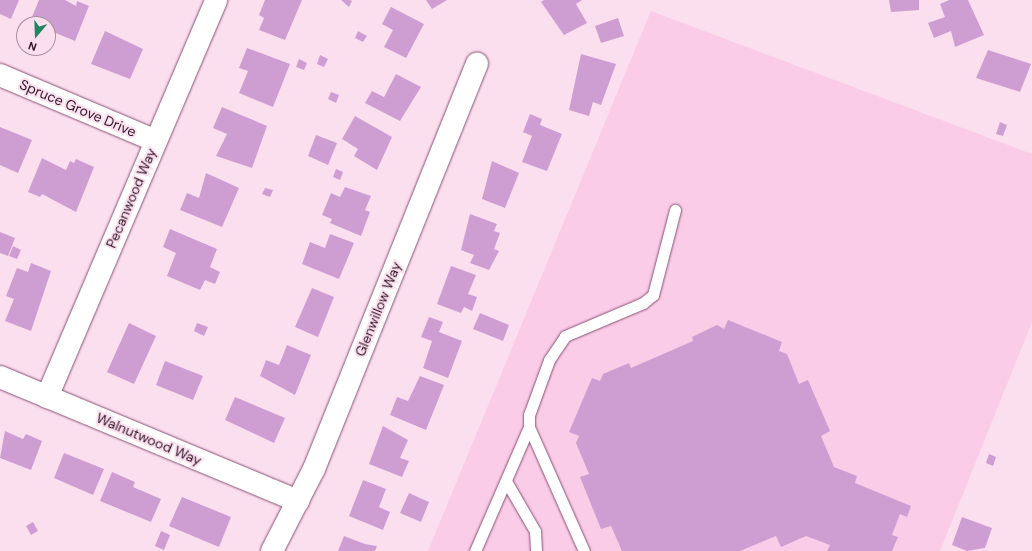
<!DOCTYPE html>
<html>
<head>
<meta charset="utf-8">
<style>
  body { margin:0 }
  #map { position:relative; width:1032px; height:551px; overflow:hidden; background:#fbdfef; font-family:"DM Sans",sans-serif }
  div>[style] { position:absolute }
  .built>* { inset:0; background:#facce7 }
  .building>* { inset:0; background:#ce9ed3 }
  .roads { filter:drop-shadow(0 0 1px #8b5075) drop-shadow(0 0 1px #8b5075) }
  .service>* { height:11px; margin:-5.5px; padding:0 5.5px; transform-origin:5.5px; border-radius:5.5px; background:#fff }
  .minor>* { height:22px; margin:-11px; padding:0 11px; transform-origin:11px; border-radius:11px; background:#fff }
  span { translate:-50% -50%; white-space:nowrap; text-align:center; line-height:1.15; -webkit-text-stroke:4px #fbdfef; paint-order:stroke }
  .street-label { font-size:14px; color:#301727 }
  .north { position:absolute; left:16px; top:16px; width:40px; height:40px; box-sizing:border-box; background:#fbdfef; border:1px solid #aa8f9f; border-radius:50%; rotate:199deg; font-size:11px; font-weight:700; line-height:16px; text-align:center; color:#301727 }
  .north::after { content:''; display:block; margin:auto; width:14px; height:18px; background:#228661; clip-path:polygon(50% 0,100% 100%,50% 72%,0 100%) }
</style>
</head>
<body>
<div id="map">
  <div class="built">
    <div style="clip-path:polygon(651px 11px,1032px 154px,1032px 322px,940px 551px,428px 551px)"></div>
  </div>
  <div class="building">
    <div style="clip-path:polygon(0 0,19px 0,11px 19px,0 14px)"></div>
    <div style="clip-path:polygon(39px 0,65px 0,76px 6px,77px 1px,89px 6px,75px 41px,51px 31px,48px 38px,48px 24px,29px 24px)"></div>
    <div style="clip-path:polygon(265px 0,302px 0,285px 40px,259px 30px,264px 18px,259px 15px)"></div>
    <div style="clip-path:polygon(341px 0,350px 0,352px 1px,349px 7px)"></div>
    <div style="clip-path:polygon(426px 0,447px 0,432px 9px)"></div>
    <div style="clip-path:polygon(544px 0,582px 0,576px 4px,587px 23px,564px 35px,541px 2px)"></div>
    <div style="clip-path:polygon(889px 0,919px 0,919px 10px,891px 12px)"></div>
    <div style="clip-path:polygon(949px 0,968px 0,984px 35px,955px 47px,951px 31px,934px 38px,928px 23px,945px 17px,940px 4px)"></div>
    <div style="clip-path:polygon(391px 7px,424px 24px,406px 58px,384px 47px,393px 30px,382px 24px)"></div>
    <div style="clip-path:polygon(618px 18px,624px 36px,601px 43px,595px 26px)"></div>
    <div style="clip-path:polygon(105px 31px,143px 49px,130px 79px,91px 64px)"></div>
    <div style="clip-path:polygon(358px 31px,367px 36px,363px 42px,355px 38px)"></div>
    <div style="clip-path:polygon(247px 48px,290px 64px,273px 107px,239px 93px,248px 71px,239px 68px)"></div>
    <div style="clip-path:polygon(988px 50px,1031px 64px,1020px 92px,976px 78px)"></div>
    <div style="clip-path:polygon(581px 54px,616px 64px,601px 105px,593px 102px,589px 116px,569px 110px)"></div>
    <div style="clip-path:polygon(320px 55px,328px 59px,324px 67px,317px 64px)"></div>
    <div style="clip-path:polygon(299px 59px,307px 63px,304px 70px,296px 67px)"></div>
    <div style="clip-path:polygon(396px 74px,421px 87px,400px 121px,365px 103px,372px 91px,384px 97px)"></div>
    <div style="clip-path:polygon(331px 92px,339px 95px,336px 103px,328px 99px)"></div>
    <div style="clip-path:polygon(222px 107px,267px 126px,252px 168px,216px 156px,227px 134px,213px 128px)"></div>
    <div style="clip-path:polygon(530px 114px,542px 119px,540px 125px,562px 134px,547px 171px,522px 162px,532px 136px,523px 132px)"></div>
    <div style="clip-path:polygon(355px 116px,392px 137px,377px 170px,354px 156px,358px 149px,342px 139px)"></div>
    <div style="clip-path:polygon(1000px 122px,1007px 125px,1003px 136px,996px 134px)"></div>
    <div style="clip-path:polygon(0 127px,32px 140px,18px 173px,0 165px)"></div>
    <div style="clip-path:polygon(316px 135px,337px 143px,328px 165px,308px 156px)"></div>
    <div style="clip-path:polygon(42px 158px,66px 170px,70px 161px,74px 163px,76px 159px,94px 167px,76px 212px,42px 194px,40px 197px,28px 192px)"></div>
    <div style="clip-path:polygon(492px 161px,519px 173px,505px 208px,482px 199px)"></div>
    <div style="clip-path:polygon(336px 169px,343px 172px,340px 180px,333px 177px)"></div>
    <div style="clip-path:polygon(206px 173px,239px 188px,222px 227px,180px 210px,187px 193px,199px 198px)"></div>
    <div style="clip-path:polygon(345px 187px,371px 196px,365px 210px,370px 212px,361px 236px,330px 223px,332px 219px,322px 215px,331px 193px,340px 197px)"></div>
    <div style="clip-path:polygon(265px 188px,273px 190px,270px 197px,262px 194px)"></div>
    <div style="clip-path:polygon(470px 214px,497px 224px,494px 231px,500px 233px,494px 249px,499px 251px,489px 270px,470px 263px,474px 255px,461px 250px)"></div>
    <div style="clip-path:polygon(170px 229px,217px 249px,210px 267px,220px 272px,215px 284px,205px 280px,200px 290px,167px 276px,176px 253px,163px 247px)"></div>
    <div style="clip-path:polygon(0 232px,15px 238px,8px 256px,0 253px)"></div>
    <div style="clip-path:polygon(330px 234px,354px 243px,339px 279px,302px 264px,310px 242px,325px 248px)"></div>
    <div style="clip-path:polygon(13px 246px,21px 250px,17px 259px,9px 256px)"></div>
    <div style="clip-path:polygon(31px 263px,51px 271px,31px 331px,5px 321px,14px 299px,6px 296px,17px 268px,28px 272px)"></div>
    <div style="clip-path:polygon(451px 266px,476px 275px,468px 294px,477px 297px,472px 311px,464px 307px,461px 313px,437px 304px)"></div>
    <div style="clip-path:polygon(312px 288px,334px 297px,318px 337px,295px 327px)"></div>
    <div style="clip-path:polygon(480px 313px,509px 325px,503px 341px,473px 329px)"></div>
    <div style="clip-path:polygon(429px 317px,443px 322px,439px 332px,462px 341px,448px 378px,423px 368px,432px 341px,421px 337px)"></div>
    <div style="clip-path:polygon(728px 320px,782px 342px,779px 351px,787px 354px,799px 384px,808px 380px,830px 431px,821px 436px,834px 467px,857px 476px,855px 483px,911px 506px,907px 517px,900px 514px,892px 535px,898px 537px,892px 551px,827px 551px,830px 545px,806px 536px,781px 547px,776px 536px,740px 551px,622px 551px,611px 526px,601px 529px,580px 477px,589px 474px,576px 443px,579px 436px,569px 432px,592px 378px,600px 381px,603px 374px,629px 363px,631px 368px,693px 341px,692px 337px,717px 325px,724px 329px)"></div>
    <div style="clip-path:polygon(129px 323px,156px 336px,134px 384px,107px 372px)"></div>
    <div style="clip-path:polygon(197px 323px,208px 327px,204px 336px,194px 331px)"></div>
    <div style="clip-path:polygon(287px 345px,311px 355px,295px 395px,260px 376px,266px 360px,279px 365px)"></div>
    <div style="clip-path:polygon(165px 361px,203px 376px,193px 400px,156px 385px)"></div>
    <div style="clip-path:polygon(420px 376px,444px 385px,426px 430px,390px 415px,397px 397px,408px 401px)"></div>
    <div style="clip-path:polygon(235px 397px,285px 418px,274px 443px,225px 420px)"></div>
    <div style="clip-path:polygon(383px 426px,408px 440px,400px 458px,409px 461px,402px 477px,369px 464px)"></div>
    <div style="clip-path:polygon(5px 431px,23px 439px,26px 434px,42px 441px,31px 470px,0 458px)"></div>
    <div style="clip-path:polygon(64px 453px,104px 469px,93px 495px,54px 478px)"></div>
    <div style="clip-path:polygon(989px 454px,996px 457px,993px 466px,986px 463px)"></div>
    <div style="clip-path:polygon(112px 472px,135px 482px,133px 487px,161px 499px,151px 522px,100px 501px)"></div>
    <div style="clip-path:polygon(363px 480px,386px 489px,379px 507px,390px 512px,383px 530px,349px 516px)"></div>
    <div style="clip-path:polygon(409px 493px,429px 502px,421px 522px,400px 513px)"></div>
    <div style="clip-path:polygon(182px 497px,231px 517px,219px 547px,169px 526px)"></div>
    <div style="clip-path:polygon(962px 517px,992px 528px,985px 548px,967px 551px,952px 545px)"></div>
    <div style="clip-path:polygon(33px 522px,38px 531px,31px 535px,26px 526px)"></div>
    <div style="clip-path:polygon(161px 531px,170px 535px,164px 550px,155px 546px)"></div>
    <div style="clip-path:polygon(344px 536px,365px 544px,377px 546px,375px 551px,338px 551px)"></div>
  </div>
  <div class="roads">
    <div class="service">
      <div style="left:506px;top:481px;width:58px;rotate:59.9deg"></div>
      <div style="left:535px;top:531px;width:20px;rotate:87deg"></div>
      <div style="left:475px;top:551px;width:135px;rotate:-66.5deg"></div>
      <div style="left:584px;top:551px;width:136px;rotate:-113.9deg"></div>
      <div style="left:529px;top:427px;width:12px;rotate:-90deg"></div>
      <div style="left:529px;top:415px;width:59px;rotate:-70deg"></div>
      <div style="left:549px;top:360px;width:29px;rotate:-56deg"></div>
      <div style="left:565px;top:336px;width:85px;rotate:-22.9deg"></div>
      <div style="left:643px;top:303px;width:13px;rotate:-39deg"></div>
      <div style="left:653px;top:295px;width:88px;rotate:-75.5deg"></div>
    </div>
    <div class="minor">
      <div style="left:0;top:75px;width:169px;rotate:22.9deg"></div>
      <div style="left:0;top:377px;width:323px;rotate:22.6deg"></div>
      <div style="left:47px;top:397px;width:431px;rotate:-66.9deg"></div>
      <div style="left:272px;top:551px;width:92px;rotate:-62.9deg"></div>
      <div style="left:314px;top:469px;width:437px;rotate:-68.1deg"></div>
    </div>
  </div>
  <div class="street-label">
    <span style="left:78px;top:108px;rotate:23deg">Spruce Grove Drive</span>
    <span style="left:131px;top:198px;rotate:-67deg">Pecanwood Way</span>
    <span style="left:378px;top:309px;rotate:-68deg">Glenwillow Way</span>
    <span style="left:149px;top:439px;rotate:23deg">Walnutwood Way</span>
  </div>
  <div class="north">N</div>
</div>
</body>
</html>
